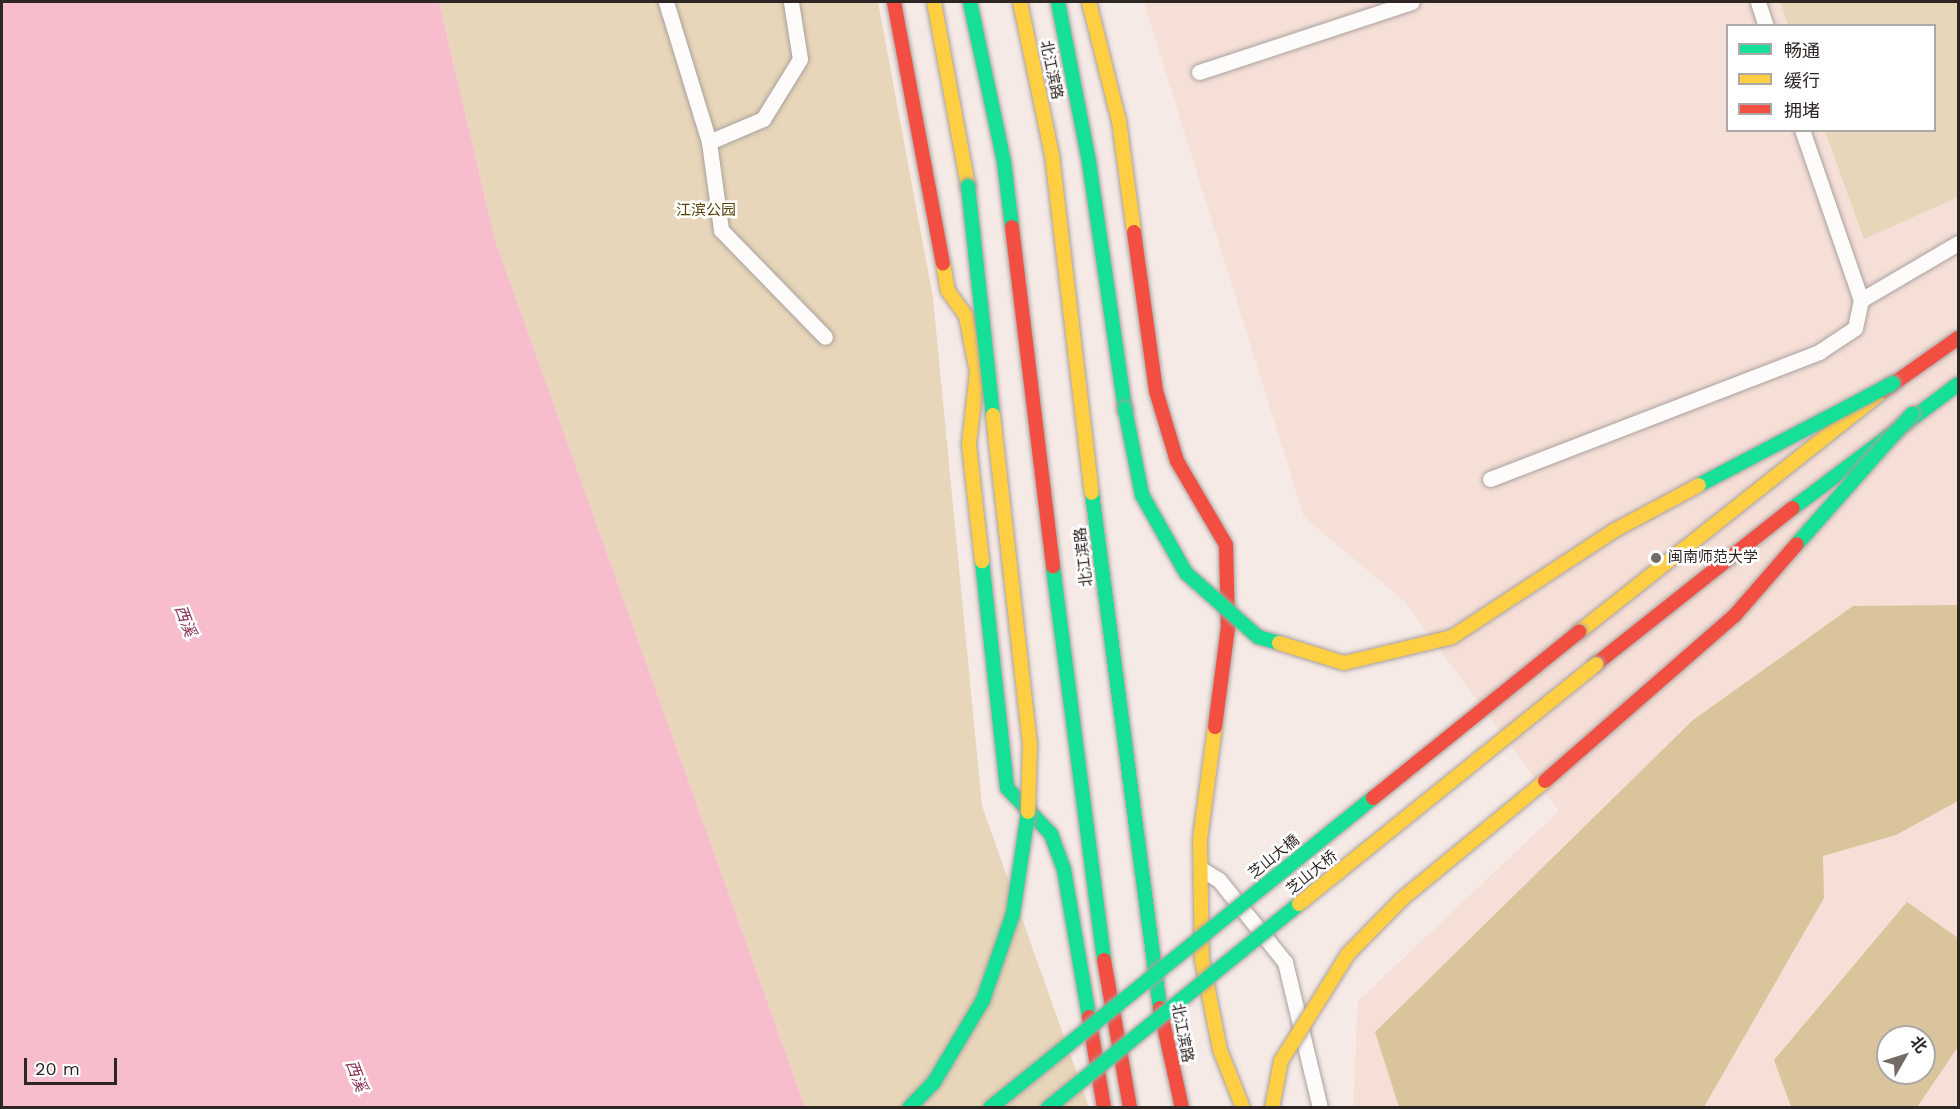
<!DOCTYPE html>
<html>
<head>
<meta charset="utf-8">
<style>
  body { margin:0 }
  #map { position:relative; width:1960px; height:1109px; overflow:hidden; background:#f6eae6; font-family:"Work Sans","Noto Sans SC",sans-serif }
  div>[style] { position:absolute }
  .built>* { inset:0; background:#f5dfd7 }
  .green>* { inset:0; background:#e7d6b9 }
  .forest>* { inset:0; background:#dac49c }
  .water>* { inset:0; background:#f7bdcd }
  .roads { filter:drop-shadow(0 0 2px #aaa19d) drop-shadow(0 0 2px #aaa19d) }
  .lane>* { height:15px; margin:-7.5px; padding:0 7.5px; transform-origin:7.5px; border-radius:7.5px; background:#fefcfb }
  .fast>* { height:14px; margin:-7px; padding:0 7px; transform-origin:7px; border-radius:7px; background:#16e098 }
  .slow>* { height:14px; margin:-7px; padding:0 7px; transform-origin:7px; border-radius:7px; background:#ffcf43 }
  .jam>* { height:14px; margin:-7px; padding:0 7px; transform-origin:7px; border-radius:7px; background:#f24e42 }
  .bridges { filter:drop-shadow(0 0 2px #aaa19d) drop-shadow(0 0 2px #aaa19d) }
  .fast-bridge>* { height:14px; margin:-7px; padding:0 7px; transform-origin:7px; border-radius:7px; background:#16e098 }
  .slow-bridge>* { height:14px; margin:-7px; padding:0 7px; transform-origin:7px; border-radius:7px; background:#ffcf43 }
  .jam-bridge>* { height:14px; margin:-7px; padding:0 7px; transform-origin:7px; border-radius:7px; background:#f24e42 }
  .dots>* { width:16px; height:16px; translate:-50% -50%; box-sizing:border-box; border:3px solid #fff; border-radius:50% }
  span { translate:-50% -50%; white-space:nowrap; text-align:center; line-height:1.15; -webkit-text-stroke:5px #fff; paint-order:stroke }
  .street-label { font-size:15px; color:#2e2623 }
  .park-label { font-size:15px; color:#574107 }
  .poi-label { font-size:15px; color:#2e2623 }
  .left { translate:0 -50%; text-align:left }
  .water-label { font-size:16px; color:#8c3356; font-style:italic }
  .frame { position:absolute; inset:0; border:3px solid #2e2623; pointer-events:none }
  .legend { position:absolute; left:1726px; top:24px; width:210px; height:108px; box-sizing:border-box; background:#fff; border:2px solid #aba8a7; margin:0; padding:8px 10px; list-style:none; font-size:18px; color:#2e2623 }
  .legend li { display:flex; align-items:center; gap:12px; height:30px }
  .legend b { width:30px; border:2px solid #aba8a7 }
  .north { position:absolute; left:1876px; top:1025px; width:60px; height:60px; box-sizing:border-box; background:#fff; border:2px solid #aba8a7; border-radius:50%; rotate:51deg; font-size:16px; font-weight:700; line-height:24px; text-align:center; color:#2e2623 }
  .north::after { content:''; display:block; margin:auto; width:21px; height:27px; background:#746b67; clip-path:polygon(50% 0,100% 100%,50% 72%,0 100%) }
  .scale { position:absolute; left:24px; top:1058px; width:93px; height:27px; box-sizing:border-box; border:3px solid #2e2623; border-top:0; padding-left:8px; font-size:18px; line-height:21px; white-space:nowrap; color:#2e2623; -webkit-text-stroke:4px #fff; paint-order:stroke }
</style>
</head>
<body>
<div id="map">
  <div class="built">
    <div style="clip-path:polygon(evenodd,1144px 2px,1958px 2px,1958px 1107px,1353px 1107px,1358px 1001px,1559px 811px,1403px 600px,1304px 517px,1144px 2px,1728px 26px,1934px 26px,1934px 130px,1728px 130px,1728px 26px,1144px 2px,1888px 1037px,1924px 1037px,1924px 1073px,1888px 1073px,1888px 1037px)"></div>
  </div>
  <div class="green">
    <div style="clip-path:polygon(439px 2px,878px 2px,933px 298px,982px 806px,1089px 1107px,805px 1107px,495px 240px)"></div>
    <div style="clip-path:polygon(1780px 2px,1958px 2px,1958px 197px,1864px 239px,1825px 131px,1934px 130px,1934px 26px,1788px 25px)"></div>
  </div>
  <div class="forest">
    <div style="clip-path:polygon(1958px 605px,1958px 801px,1896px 835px,1823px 856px,1824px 898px,1704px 1107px,1399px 1107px,1375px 1032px,1693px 720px,1853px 606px)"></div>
    <div style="clip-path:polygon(evenodd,1907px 902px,1958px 938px,1958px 1047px,1917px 1107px,1791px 1107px,1774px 1060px,1907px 902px,1888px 1037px,1924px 1037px,1924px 1073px,1888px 1073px,1888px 1037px)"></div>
  </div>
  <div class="water">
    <div style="clip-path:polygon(2px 2px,439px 2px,495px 240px,805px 1107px,2px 1107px)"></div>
  </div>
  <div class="roads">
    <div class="lane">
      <div style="left:666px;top:2px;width:146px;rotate:72.9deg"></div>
      <div style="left:709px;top:142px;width:59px;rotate:-23.1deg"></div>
      <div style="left:763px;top:119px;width:70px;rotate:-58.3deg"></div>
      <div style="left:800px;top:59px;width:58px;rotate:-99deg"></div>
      <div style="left:1758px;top:2px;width:25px;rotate:72deg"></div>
      <div style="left:1199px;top:72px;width:224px;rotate:-18.2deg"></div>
      <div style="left:709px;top:142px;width:89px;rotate:82.2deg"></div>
      <div style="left:721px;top:230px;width:149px;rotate:45.8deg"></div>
      <div style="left:1861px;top:300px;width:113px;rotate:-30.4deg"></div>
      <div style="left:1490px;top:479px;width:353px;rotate:-21.1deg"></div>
      <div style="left:1819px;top:352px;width:43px;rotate:-33.7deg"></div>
      <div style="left:1855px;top:328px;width:29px;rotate:-78deg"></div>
      <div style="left:1861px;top:300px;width:180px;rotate:-109.1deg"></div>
      <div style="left:1201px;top:869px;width:21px;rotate:31deg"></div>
      <div style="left:1219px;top:880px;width:105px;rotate:51.2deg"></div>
      <div style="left:1285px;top:962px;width:150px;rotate:76.5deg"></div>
    </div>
    <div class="fast">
      <div style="left:970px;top:2px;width:164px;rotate:78deg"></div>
      <div style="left:1004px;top:162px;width:65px;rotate:83deg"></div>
      <div style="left:1058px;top:2px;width:163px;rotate:79deg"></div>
      <div style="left:1089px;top:162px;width:250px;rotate:81.7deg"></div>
      <div style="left:1092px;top:493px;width:519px;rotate:82.48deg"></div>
      <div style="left:1793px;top:508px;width:206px;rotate:-36.9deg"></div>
      <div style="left:982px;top:561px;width:228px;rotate:83.7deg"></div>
      <div style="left:1007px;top:788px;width:64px;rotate:46.3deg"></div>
      <div style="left:1051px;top:834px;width:38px;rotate:70deg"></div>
      <div style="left:1064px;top:870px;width:149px;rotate:80.3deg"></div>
      <div style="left:1053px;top:567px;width:396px;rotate:82.6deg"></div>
    </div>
    <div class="slow">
      <div style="left:934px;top:2px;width:187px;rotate:79.5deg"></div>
      <div style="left:1020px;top:2px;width:156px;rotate:78.2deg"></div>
      <div style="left:1052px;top:155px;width:340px;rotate:83.3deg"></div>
      <div style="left:1089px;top:2px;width:123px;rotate:75.9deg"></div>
      <div style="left:1119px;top:121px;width:112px;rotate:82.3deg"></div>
      <div style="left:943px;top:263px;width:28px;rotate:80deg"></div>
      <div style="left:948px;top:291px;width:31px;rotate:54deg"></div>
      <div style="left:966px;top:316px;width:57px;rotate:78.9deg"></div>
      <div style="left:977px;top:372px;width:73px;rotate:96.3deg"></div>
      <div style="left:969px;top:445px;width:117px;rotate:83.6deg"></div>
      <div style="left:1579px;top:632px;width:388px;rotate:-38.4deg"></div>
      <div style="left:1215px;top:727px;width:113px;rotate:97.6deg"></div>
      <div style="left:1200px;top:839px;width:121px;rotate:89.1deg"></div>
      <div style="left:1202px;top:960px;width:92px;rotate:78.7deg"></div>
      <div style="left:1220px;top:1050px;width:62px;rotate:68.4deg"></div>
    </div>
    <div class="jam">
      <div style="left:894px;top:2px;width:266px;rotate:79.4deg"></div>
      <div style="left:1012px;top:227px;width:342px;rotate:83.1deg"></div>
      <div style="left:1134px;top:232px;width:161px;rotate:82.1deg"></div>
      <div style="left:1156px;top:391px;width:73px;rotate:73.3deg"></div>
      <div style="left:1177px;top:461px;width:97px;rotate:59.7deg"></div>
      <div style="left:1226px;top:545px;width:82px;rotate:88.6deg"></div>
      <div style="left:1228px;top:627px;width:101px;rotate:97.4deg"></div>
      <div style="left:1883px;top:391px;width:92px;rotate:-35.2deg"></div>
      <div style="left:1596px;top:664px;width:251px;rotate:-38.4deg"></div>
      <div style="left:1104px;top:960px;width:150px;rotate:80deg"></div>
      <div style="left:1160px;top:1008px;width:102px;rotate:77.6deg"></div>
      <div style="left:1089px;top:1017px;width:92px;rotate:80.6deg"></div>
    </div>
  </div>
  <div class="bridges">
    <div class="fast-bridge">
      <div style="left:968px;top:186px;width:230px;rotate:83.8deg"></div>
      <div style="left:1125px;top:409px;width:88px;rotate:78.8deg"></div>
      <div style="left:1142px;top:495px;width:90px;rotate:60.6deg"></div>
      <div style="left:1186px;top:573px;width:96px;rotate:41.6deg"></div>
      <div style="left:1258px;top:637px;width:22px;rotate:16deg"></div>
      <div style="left:1699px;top:485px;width:219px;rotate:-27.7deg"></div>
      <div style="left:1797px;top:544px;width:174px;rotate:-48.5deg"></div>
      <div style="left:909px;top:1108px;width:36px;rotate:-46deg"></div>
      <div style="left:934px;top:1082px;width:96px;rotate:-59.1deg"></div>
      <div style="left:983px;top:1000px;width:91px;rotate:-70.8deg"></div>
      <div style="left:1013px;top:914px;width:103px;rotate:-81.6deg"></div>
      <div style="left:990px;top:1108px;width:493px;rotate:-39deg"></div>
      <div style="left:1048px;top:1108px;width:323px;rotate:-39.1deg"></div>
    </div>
    <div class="slow-bridge">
      <div style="left:993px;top:415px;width:330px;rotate:83.6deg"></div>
      <div style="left:1030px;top:743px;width:69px;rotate:91.7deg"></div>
      <div style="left:1279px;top:643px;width:68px;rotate:17.1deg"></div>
      <div style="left:1344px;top:663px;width:111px;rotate:-13.5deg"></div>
      <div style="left:1452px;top:637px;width:195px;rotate:-33.3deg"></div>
      <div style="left:1615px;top:530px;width:95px;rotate:-28.2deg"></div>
      <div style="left:1299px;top:904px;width:382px;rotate:-38.9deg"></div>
      <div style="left:1272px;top:1108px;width:48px;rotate:-79.2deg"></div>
      <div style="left:1281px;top:1061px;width:126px;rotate:-57.9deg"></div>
      <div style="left:1348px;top:954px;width:77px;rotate:-45.5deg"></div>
      <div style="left:1402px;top:899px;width:185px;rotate:-39.5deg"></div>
    </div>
    <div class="jam-bridge">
      <div style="left:1545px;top:781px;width:252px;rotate:-41.1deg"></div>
      <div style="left:1735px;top:615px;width:94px;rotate:-48.9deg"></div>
      <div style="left:1373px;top:798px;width:265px;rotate:-38.9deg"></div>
    </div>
  </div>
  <div class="dots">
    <div style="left:1656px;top:558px;background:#746b67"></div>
  </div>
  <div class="street-label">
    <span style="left:1051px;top:70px;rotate:78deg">北江滨路</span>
    <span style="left:1084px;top:557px;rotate:-97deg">北江滨路</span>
    <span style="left:1274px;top:857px;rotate:-39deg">芝山大橋</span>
    <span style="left:1312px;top:873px;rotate:-39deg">芝山大桥</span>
    <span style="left:1182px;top:1033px;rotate:79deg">北江滨路</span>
  </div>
  <div class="park-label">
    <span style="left:706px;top:211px">江滨公园</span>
  </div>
  <div class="poi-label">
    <span class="left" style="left:1668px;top:558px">闽南师范大学</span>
  </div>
  <div class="water-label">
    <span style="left:185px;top:621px;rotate:69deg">西溪</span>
    <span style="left:356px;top:1076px;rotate:69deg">西溪</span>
  </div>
  <div class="frame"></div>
  <ul class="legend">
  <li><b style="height:8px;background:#16e098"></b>畅通</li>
  <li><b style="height:8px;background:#ffcf43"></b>缓行</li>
  <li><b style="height:8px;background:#f24e42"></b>拥堵</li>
  </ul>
  <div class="north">北</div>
  <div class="scale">20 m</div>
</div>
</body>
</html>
